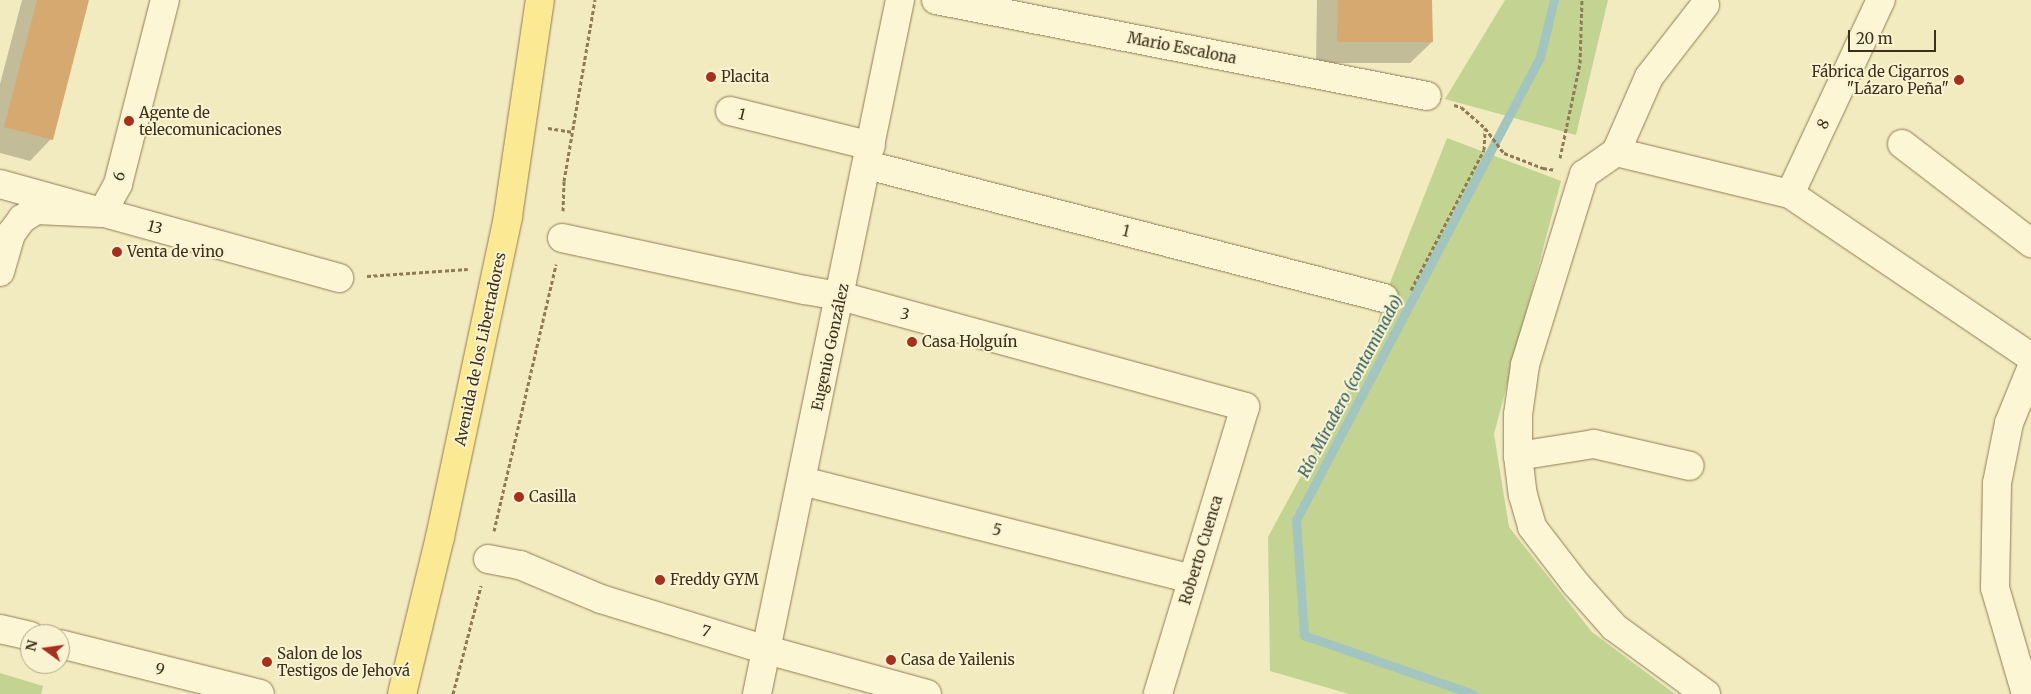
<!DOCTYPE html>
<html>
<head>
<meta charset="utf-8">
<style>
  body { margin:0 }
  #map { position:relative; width:2031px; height:694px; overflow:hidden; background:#f3ebc0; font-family:Merriweather,serif }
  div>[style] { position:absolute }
  .green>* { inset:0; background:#c3d392 }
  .shadow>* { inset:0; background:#0003 }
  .stream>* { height:9px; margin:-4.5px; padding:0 4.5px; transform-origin:4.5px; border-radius:4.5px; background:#a3c5c0 }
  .building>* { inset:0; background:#d6a971 }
  .path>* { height:3px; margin-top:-1.5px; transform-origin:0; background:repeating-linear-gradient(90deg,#8f7c55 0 4px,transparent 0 6.5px) }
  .roads { filter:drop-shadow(0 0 1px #8f7c55) drop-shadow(0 0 1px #8f7c55) }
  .minor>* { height:28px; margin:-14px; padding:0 14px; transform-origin:14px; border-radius:14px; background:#fdf6d5 }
  .major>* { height:28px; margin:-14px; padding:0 14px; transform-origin:14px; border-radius:14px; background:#fbe993 }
  .dots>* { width:14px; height:14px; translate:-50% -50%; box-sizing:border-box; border:2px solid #faf3d1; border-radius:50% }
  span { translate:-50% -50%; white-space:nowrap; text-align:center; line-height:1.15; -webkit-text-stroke:4px #faf3d1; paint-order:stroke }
  .street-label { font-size:15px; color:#3d301c }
  .poi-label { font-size:15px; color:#3d301c }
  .right { translate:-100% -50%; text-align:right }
  .left { translate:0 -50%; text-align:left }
  .water-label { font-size:16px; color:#295b5e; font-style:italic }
  .north { position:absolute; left:20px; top:624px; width:50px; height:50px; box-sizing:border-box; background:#faf3d1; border:1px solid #aea589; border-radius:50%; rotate:284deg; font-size:14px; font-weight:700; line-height:20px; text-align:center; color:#3d301c }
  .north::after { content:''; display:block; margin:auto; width:18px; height:22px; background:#a62f1e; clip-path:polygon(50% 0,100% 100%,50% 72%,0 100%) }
  .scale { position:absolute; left:1848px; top:30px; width:88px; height:22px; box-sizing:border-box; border:2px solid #3d301c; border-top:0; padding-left:6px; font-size:15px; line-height:18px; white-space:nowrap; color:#3d301c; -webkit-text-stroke:4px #faf3d1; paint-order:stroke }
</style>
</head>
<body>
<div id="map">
  <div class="green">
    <div style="clip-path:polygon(1505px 0,1608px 0,1576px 135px,1445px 99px)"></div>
    <div style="clip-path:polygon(1447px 138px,1561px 181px,1494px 434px,1509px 527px,1592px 632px,1675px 694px,1349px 694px,1270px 671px,1268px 537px,1372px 345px,1384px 298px)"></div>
    <div style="clip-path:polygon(0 673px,43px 686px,41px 694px,0 694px)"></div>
  </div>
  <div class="shadow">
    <div style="clip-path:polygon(22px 0,87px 0,51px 139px,30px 161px,0 153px,0 84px)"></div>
    <div style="clip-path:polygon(1317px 0,1431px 0,1432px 42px,1410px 63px,1316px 63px)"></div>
  </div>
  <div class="stream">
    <div style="left:1473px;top:694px;width:179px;rotate:-160.8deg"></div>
    <div style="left:1304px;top:635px;width:115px;rotate:-94deg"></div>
    <div style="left:1296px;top:520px;width:523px;rotate:-62.21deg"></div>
    <div style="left:1540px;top:57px;width:59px;rotate:-76.2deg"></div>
  </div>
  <div class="building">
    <div style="clip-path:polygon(37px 0,89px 0,53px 140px,4px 127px)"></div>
    <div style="clip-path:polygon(1338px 0,1432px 0,1433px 42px,1337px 42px)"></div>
  </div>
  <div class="path">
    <div style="left:1454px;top:105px;width:7px;rotate:16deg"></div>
    <div style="left:1461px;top:107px;width:32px;rotate:41deg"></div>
    <div style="left:1485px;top:128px;width:31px;rotate:53deg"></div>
    <div style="left:1504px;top:153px;width:42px;rotate:21deg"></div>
    <div style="left:1543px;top:168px;width:13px;rotate:9deg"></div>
    <div style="left:548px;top:128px;width:24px;rotate:9deg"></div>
    <div style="left:1560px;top:158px;width:97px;rotate:-78.1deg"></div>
    <div style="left:1580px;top:63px;width:63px;rotate:-88.2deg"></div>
    <div style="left:563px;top:211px;width:30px;rotate:-88deg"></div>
    <div style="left:564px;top:181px;width:184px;rotate:-80.3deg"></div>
    <div style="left:367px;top:276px;width:101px;rotate:-4deg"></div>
    <div style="left:1411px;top:290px;width:158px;rotate:-62.5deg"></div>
    <div style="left:1484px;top:150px;width:22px;rotate:-87deg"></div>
    <div style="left:494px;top:531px;width:274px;rotate:-76.9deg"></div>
    <div style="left:453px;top:694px;width:112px;rotate:-75.5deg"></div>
  </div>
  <div class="roads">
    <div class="minor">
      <div style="left:936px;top:0;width:500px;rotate:11.06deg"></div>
      <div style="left:1705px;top:5px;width:91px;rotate:127.9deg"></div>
      <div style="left:1649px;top:77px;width:82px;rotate:113.7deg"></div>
      <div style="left:1616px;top:152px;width:39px;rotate:145deg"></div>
      <div style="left:1584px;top:174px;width:200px;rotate:107.2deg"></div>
      <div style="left:1525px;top:365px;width:50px;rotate:98deg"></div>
      <div style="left:1518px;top:415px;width:41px;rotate:90deg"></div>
      <div style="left:1518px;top:456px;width:39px;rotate:83deg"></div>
      <div style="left:1523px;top:495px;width:33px;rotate:74deg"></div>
      <div style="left:1532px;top:527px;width:71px;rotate:52.5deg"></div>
      <div style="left:1575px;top:583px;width:59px;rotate:48.4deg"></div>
      <div style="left:1614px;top:627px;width:114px;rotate:36.1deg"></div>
      <div style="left:730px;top:111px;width:145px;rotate:13.9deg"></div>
      <div style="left:1902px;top:144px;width:163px;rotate:37.5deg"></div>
      <div style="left:1616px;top:152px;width:179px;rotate:13.6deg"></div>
      <div style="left:1790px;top:194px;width:291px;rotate:34.1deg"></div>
      <div style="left:867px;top:165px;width:534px;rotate:14.43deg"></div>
      <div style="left:0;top:184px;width:352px;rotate:15.5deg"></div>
      <div style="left:1790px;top:194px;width:214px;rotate:-64.9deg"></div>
      <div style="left:562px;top:238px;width:249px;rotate:12.1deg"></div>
      <div style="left:805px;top:290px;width:36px;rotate:10deg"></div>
      <div style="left:840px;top:296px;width:420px;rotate:15.3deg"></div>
      <div style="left:1245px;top:407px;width:300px;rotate:106.9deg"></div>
      <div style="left:0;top:272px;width:40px;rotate:-74deg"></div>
      <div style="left:11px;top:234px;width:19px;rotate:-54deg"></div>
      <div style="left:22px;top:219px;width:17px;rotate:-33deg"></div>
      <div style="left:36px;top:210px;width:66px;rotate:2.6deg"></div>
      <div style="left:102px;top:213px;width:33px;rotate:-61deg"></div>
      <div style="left:118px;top:184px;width:190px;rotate:-75.7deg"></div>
      <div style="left:1518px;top:456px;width:77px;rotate:-9deg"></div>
      <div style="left:1594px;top:444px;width:98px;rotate:12.9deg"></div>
      <div style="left:802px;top:481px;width:402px;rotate:14.1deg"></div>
      <div style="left:488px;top:559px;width:33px;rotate:11deg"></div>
      <div style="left:520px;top:565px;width:88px;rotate:22.8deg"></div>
      <div style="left:601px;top:599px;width:174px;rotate:17.1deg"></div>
      <div style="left:767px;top:650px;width:166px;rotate:15.4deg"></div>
      <div style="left:0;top:629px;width:31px;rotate:13deg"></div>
      <div style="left:60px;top:644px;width:206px;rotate:14deg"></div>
      <div style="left:757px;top:694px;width:709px;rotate:-78.36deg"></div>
      <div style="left:2026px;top:694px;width:110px;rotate:-106.3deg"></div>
      <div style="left:1995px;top:588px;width:105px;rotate:-88.9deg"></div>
      <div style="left:1997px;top:483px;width:61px;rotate:-78.7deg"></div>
      <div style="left:2009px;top:423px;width:58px;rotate:-67.8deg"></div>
    </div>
    <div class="major">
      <div style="left:402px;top:694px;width:162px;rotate:-76.4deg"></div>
      <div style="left:440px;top:537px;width:328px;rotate:-78deg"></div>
      <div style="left:508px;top:216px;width:218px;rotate:-81.6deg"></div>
    </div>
  </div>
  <div class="dots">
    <div style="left:711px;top:77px;background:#a62f1e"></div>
    <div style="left:1959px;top:80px;background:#a62f1e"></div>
    <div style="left:129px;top:121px;background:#a62f1e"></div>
    <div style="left:117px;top:252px;background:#a62f1e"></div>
    <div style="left:912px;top:342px;background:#a62f1e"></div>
    <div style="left:519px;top:497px;background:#a62f1e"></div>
    <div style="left:660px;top:580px;background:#a62f1e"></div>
    <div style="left:891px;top:660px;background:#a62f1e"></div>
    <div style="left:267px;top:662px;background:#a62f1e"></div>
  </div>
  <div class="street-label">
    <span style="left:1182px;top:48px;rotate:11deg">Mario Escalona</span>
    <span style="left:742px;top:114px;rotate:14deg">1</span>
    <span style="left:1823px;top:124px;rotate:-65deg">8</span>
    <span style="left:119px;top:176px;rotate:-73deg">6</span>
    <span style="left:155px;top:227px;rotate:15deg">13</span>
    <span style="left:1126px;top:231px;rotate:14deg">1</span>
    <span style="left:905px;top:314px;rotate:15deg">3</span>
    <span style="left:830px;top:347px;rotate:-78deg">Eugenio González</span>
    <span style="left:480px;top:349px;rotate:-78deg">Avenida de los Libertadores</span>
    <span style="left:997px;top:530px;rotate:14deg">5</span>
    <span style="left:1201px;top:550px;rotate:-73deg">Roberto Cuenca</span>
    <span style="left:706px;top:631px;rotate:17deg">7</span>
    <span style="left:160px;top:669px;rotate:14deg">9</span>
  </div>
  <div class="poi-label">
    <span class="right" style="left:1949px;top:80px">Fábrica de Cigarros<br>"Lázaro Peña"</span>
    <span class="left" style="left:721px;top:77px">Placita</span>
    <span class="left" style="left:139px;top:121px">Agente de<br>telecomunicaciones</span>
    <span class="left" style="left:127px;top:252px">Venta de vino</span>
    <span class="left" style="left:922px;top:342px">Casa Holguín</span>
    <span class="left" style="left:529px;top:497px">Casilla</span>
    <span class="left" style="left:670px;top:580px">Freddy GYM</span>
    <span class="left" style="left:277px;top:662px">Salon de los<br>Testigos de Jehová</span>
    <span class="left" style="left:901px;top:660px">Casa de Yailenis</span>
  </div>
  <div class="water-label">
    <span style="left:1350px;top:386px;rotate:-62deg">Río Miradero (contaminado)</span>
  </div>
  <div class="north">N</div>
  <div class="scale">20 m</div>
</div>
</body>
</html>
